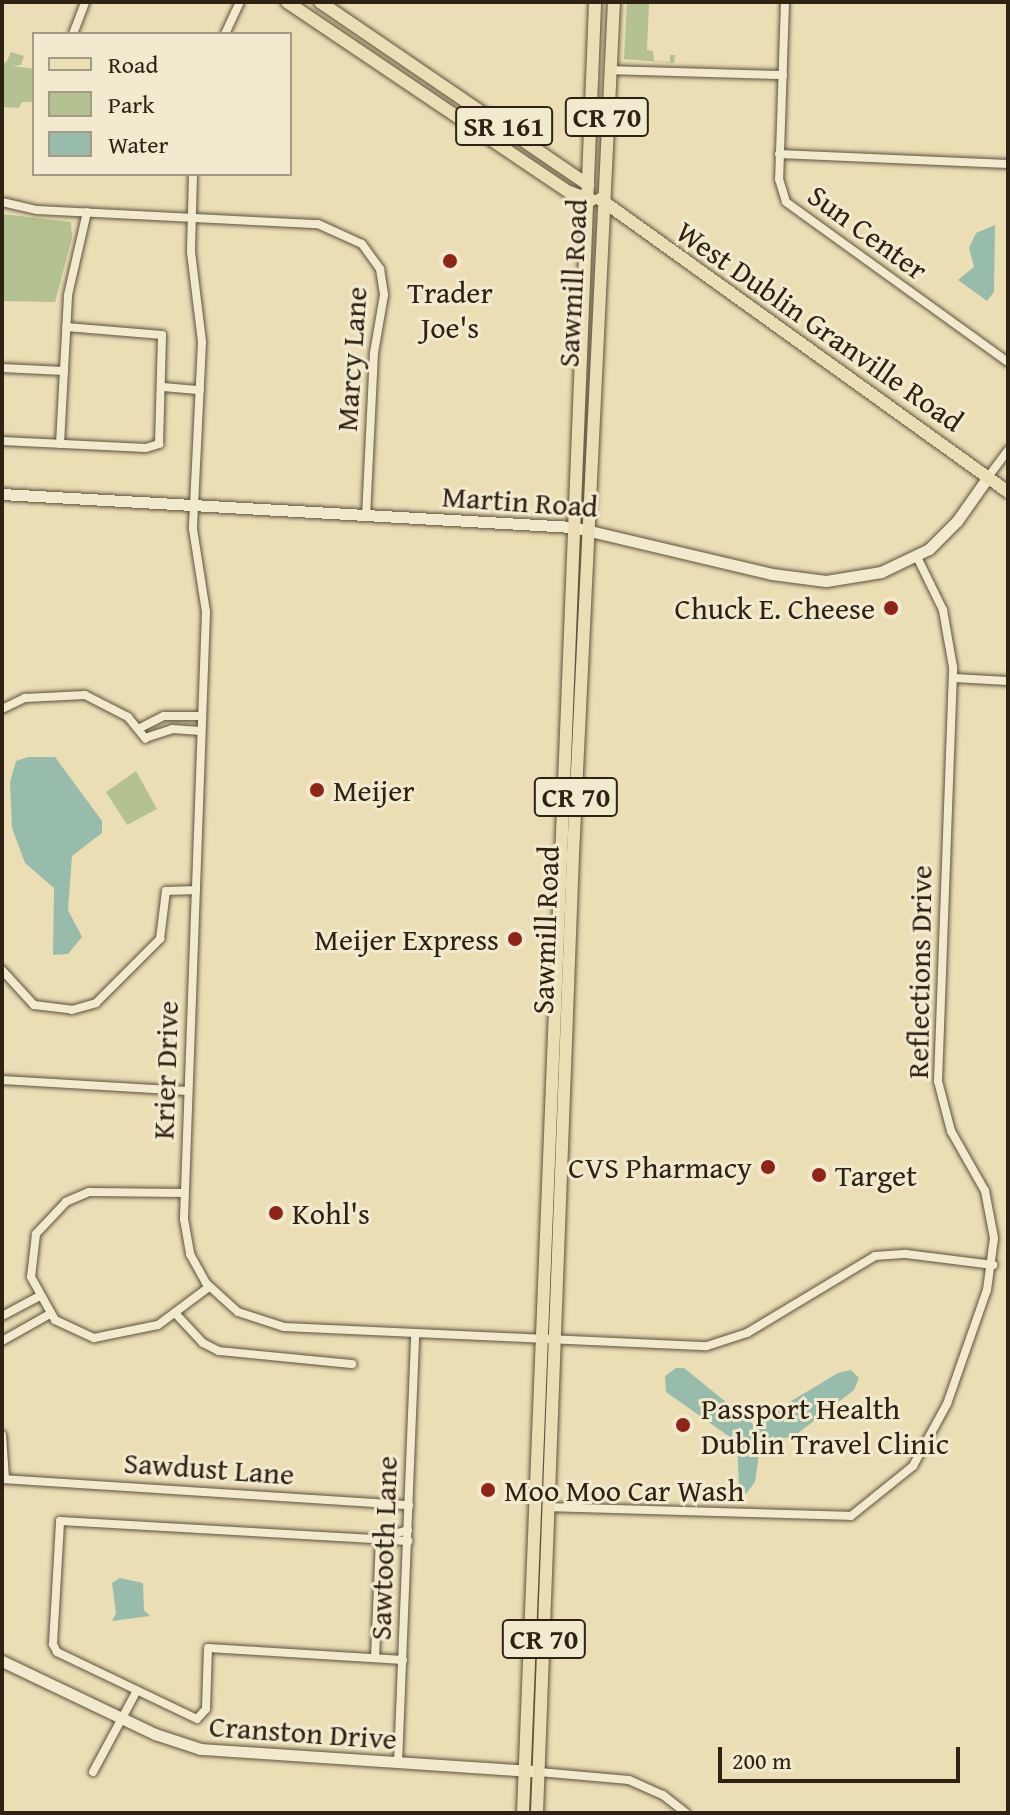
<!DOCTYPE html>
<html>
<head>
<meta charset="utf-8">
<style>
  body { margin:0 }
  #map { position:relative; width:1010px; height:1815px; overflow:hidden; background:#ebdeb5; font-family:"Gentium Book Plus",serif }
  div>[style] { position:absolute }
  .green>* { inset:0; background:#b3c290 }
  .water>* { inset:0; background:#98bcab }
  .roads { filter:drop-shadow(0 0 2px #5d513d) drop-shadow(0 0 2px #5d513d) }
  .street>* { height:8px; margin:-4px; padding:0 4px; transform-origin:4px; border-radius:4px; background:#f2eacf }
  .secondary>* { height:11px; margin:-5.5px; padding:0 5.5px; transform-origin:5.5px; border-radius:5.5px; background:#f2eacf }
  .primary>* { height:12px; margin:-6px; padding:0 6px; transform-origin:6px; border-radius:6px; background:#ebdeb5 }
  .dots>* { width:22px; height:22px; translate:-50% -50%; box-sizing:border-box; border:4px solid #f2eacf; border-radius:50% }
  span { translate:-50% -50%; white-space:nowrap; text-align:center; line-height:1.15; -webkit-text-stroke:6px #f2eacf; paint-order:stroke }
  .shield-label span { padding:2px 6px; background:#f2eacf; border:2px solid; border-radius:6px; -webkit-text-stroke-width:0 }
  .shield-label { font-size:28px; color:#2e2215; font-weight:700 }
  .street-label { font-size:30px; color:#2e2215 }
  .poi-label { font-size:30px; color:#2e2215 }
  .right { translate:-100% -50%; text-align:right }
  .left { translate:0 -50%; text-align:left }
  .frame { position:absolute; inset:0; border:4px solid #2e2215; pointer-events:none }
  .legend { position:absolute; left:32px; top:32px; width:260px; height:144px; box-sizing:border-box; background:#f2eacf; border:2px solid #a49a85; margin:0; padding:10px 14px; list-style:none; font-size:24px; color:#2e2215 }
  .legend li { display:flex; align-items:center; gap:16px; height:40px }
  .legend b { width:40px; border:2px solid #a49a85 }
  .scale { position:absolute; left:718px; top:1747px; width:242px; height:36px; box-sizing:border-box; border:4px solid #2e2215; border-top:0; padding-left:10px; font-size:24px; line-height:28px; white-space:nowrap; color:#2e2215; -webkit-text-stroke:6px #f2eacf; paint-order:stroke }
</style>
</head>
<body>
<div id="map">
  <div class="green">
    <div style="clip-path:polygon(627px 2px,649px 2px,647px 50px,653px 51px,654px 61px,670px 62px,670px 55px,675px 55px,674px 63px,624px 59px)"></div>
    <div style="clip-path:polygon(11px 52px,24px 56px,21px 65px,12px 66px,34px 69px,34px 102px,22px 102px,19px 108px,2px 107px,2px 62px,6px 63px)"></div>
    <div style="clip-path:polygon(2px 214px,71px 222px,72px 238px,55px 302px,2px 301px)"></div>
    <div style="clip-path:polygon(136px 771px,157px 809px,127px 825px,106px 792px)"></div>
  </div>
  <div class="water">
    <div style="clip-path:polygon(995px 225px,994px 292px,987px 301px,958px 280px,974px 267px,969px 248px,976px 233px)"></div>
    <div style="clip-path:polygon(28px 757px,55px 757px,102px 821px,102px 833px,72px 856px,68px 910px,82px 937px,68px 954px,53px 955px,54px 888px,25px 863px,12px 828px,10px 782px,16px 761px)"></div>
    <div style="clip-path:polygon(676px 1368px,684px 1368px,753px 1424px,838px 1373px,851px 1370px,859px 1378px,854px 1390px,793px 1437px,761px 1440px,755px 1482px,746px 1494px,739px 1487px,737px 1442px,666px 1392px,665px 1376px)"></div>
    <div style="clip-path:polygon(120px 1578px,143px 1583px,144px 1610px,150px 1616px,112px 1621px,116px 1613px,112px 1583px)"></div>
  </div>
  <div class="roads">
    <div class="street">
      <div style="left:785px;top:2px;width:177px;rotate:91.9deg"></div>
      <div style="left:779px;top:179px;width:24px;rotate:73deg"></div>
      <div style="left:786px;top:202px;width:274px;rotate:35.8deg"></div>
      <div style="left:73px;top:34px;width:34px;rotate:-69deg"></div>
      <div style="left:225px;top:34px;width:35px;rotate:-65deg"></div>
      <div style="left:610px;top:70px;width:173px;rotate:1.7deg"></div>
      <div style="left:779px;top:154px;width:229px;rotate:2.5deg"></div>
      <div style="left:193px;top:174px;width:78px;rotate:91.5deg"></div>
      <div style="left:191px;top:252px;width:91px;rotate:83deg"></div>
      <div style="left:202px;top:342px;width:187px;rotate:92.8deg"></div>
      <div style="left:193px;top:529px;width:84px;rotate:81.1deg"></div>
      <div style="left:206px;top:612px;width:607px;rotate:92.08deg"></div>
      <div style="left:184px;top:1219px;width:36px;rotate:80deg"></div>
      <div style="left:190px;top:1254px;width:33px;rotate:61deg"></div>
      <div style="left:206px;top:1283px;width:43px;rotate:42.2deg"></div>
      <div style="left:238px;top:1312px;width:48px;rotate:18.1deg"></div>
      <div style="left:284px;top:1327px;width:423px;rotate:2.6deg"></div>
      <div style="left:707px;top:1346px;width:42px;rotate:-18deg"></div>
      <div style="left:747px;top:1333px;width:149px;rotate:-31deg"></div>
      <div style="left:875px;top:1256px;width:31px;rotate:-4deg"></div>
      <div style="left:906px;top:1254px;width:88px;rotate:7.2deg"></div>
      <div style="left:2px;top:202px;width:36px;rotate:13deg"></div>
      <div style="left:37px;top:210px;width:281px;rotate:2.9deg"></div>
      <div style="left:318px;top:224px;width:48px;rotate:24.4deg"></div>
      <div style="left:362px;top:244px;width:31px;rotate:54deg"></div>
      <div style="left:380px;top:269px;width:26px;rotate:81deg"></div>
      <div style="left:384px;top:295px;width:59px;rotate:99.8deg"></div>
      <div style="left:374px;top:353px;width:162px;rotate:92.8deg"></div>
      <div style="left:2px;top:368px;width:62px;rotate:2.8deg"></div>
      <div style="left:163px;top:387px;width:37px;rotate:5deg"></div>
      <div style="left:2px;top:441px;width:144px;rotate:2.8deg"></div>
      <div style="left:146px;top:448px;width:14px;rotate:-17deg"></div>
      <div style="left:159px;top:444px;width:109px;rotate:-88.4deg"></div>
      <div style="left:162px;top:335px;width:96px;rotate:-175.2deg"></div>
      <div style="left:60px;top:444px;width:149px;rotate:-86.9deg"></div>
      <div style="left:68px;top:295px;width:85px;rotate:-77.1deg"></div>
      <div style="left:988px;top:477px;width:34px;rotate:-53deg"></div>
      <div style="left:954px;top:678px;width:54px;rotate:3.2deg"></div>
      <div style="left:2px;top:709px;width:25px;rotate:-26deg"></div>
      <div style="left:25px;top:698px;width:60px;rotate:-2.9deg"></div>
      <div style="left:85px;top:695px;width:48px;rotate:27.1deg"></div>
      <div style="left:128px;top:717px;width:28px;rotate:51deg"></div>
      <div style="left:138px;top:729px;width:29px;rotate:-27deg"></div>
      <div style="left:164px;top:716px;width:38px"></div>
      <div style="left:145px;top:738px;width:28px;rotate:-18deg"></div>
      <div style="left:172px;top:729px;width:29px;rotate:4deg"></div>
      <div style="left:2px;top:970px;width:47px;rotate:47.6deg"></div>
      <div style="left:34px;top:1005px;width:38px;rotate:7deg"></div>
      <div style="left:72px;top:1010px;width:25px;rotate:-16deg"></div>
      <div style="left:96px;top:1003px;width:91px;rotate:-45deg"></div>
      <div style="left:160px;top:939px;width:48px;rotate:-82.9deg"></div>
      <div style="left:166px;top:891px;width:30px;rotate:-2deg"></div>
      <div style="left:2px;top:1080px;width:186px;rotate:3.4deg"></div>
      <div style="left:184px;top:1193px;width:95px;rotate:-179.4deg"></div>
      <div style="left:89px;top:1192px;width:25px;rotate:157deg"></div>
      <div style="left:66px;top:1202px;width:44px;rotate:133.2deg"></div>
      <div style="left:36px;top:1234px;width:43px;rotate:96.6deg"></div>
      <div style="left:31px;top:1277px;width:49px;rotate:60.8deg"></div>
      <div style="left:55px;top:1320px;width:43px;rotate:24.8deg"></div>
      <div style="left:94px;top:1338px;width:65px;rotate:-11.5deg"></div>
      <div style="left:158px;top:1325px;width:64px;rotate:-36.7deg"></div>
      <div style="left:175px;top:1313px;width:41px;rotate:47deg"></div>
      <div style="left:203px;top:1343px;width:18px;rotate:27deg"></div>
      <div style="left:219px;top:1351px;width:134px;rotate:5.6deg"></div>
      <div style="left:2px;top:1316px;width:41px;rotate:-27.8deg"></div>
      <div style="left:2px;top:1341px;width:55px;rotate:-29.4deg"></div>
      <div style="left:2px;top:1435px;width:44px;rotate:86.1deg"></div>
      <div style="left:2px;top:1479px;width:408px;rotate:3.7deg"></div>
      <div style="left:549px;top:1507px;width:302px;rotate:1.7deg"></div>
      <div style="left:851px;top:1516px;width:80px;rotate:-38.9deg"></div>
      <div style="left:913px;top:1466px;width:71px;rotate:-61.3deg"></div>
      <div style="left:947px;top:1404px;width:121px;rotate:-70.7deg"></div>
      <div style="left:987px;top:1290px;width:52px;rotate:-82.3deg"></div>
      <div style="left:994px;top:1238px;width:48px;rotate:-100.8deg"></div>
      <div style="left:985px;top:1191px;width:69px;rotate:-119.5deg"></div>
      <div style="left:951px;top:1131px;width:52px;rotate:-104.6deg"></div>
      <div style="left:938px;top:1081px;width:414px;rotate:-87.9deg"></div>
      <div style="left:953px;top:667px;width:58px;rotate:-100deg"></div>
      <div style="left:943px;top:610px;width:59px;rotate:-116.1deg"></div>
      <div style="left:380px;top:1538px;width:29px;rotate:-16deg"></div>
      <div style="left:375px;top:1658px;width:120px;rotate:-87.6deg"></div>
      <div style="left:403px;top:1660px;width:195px;rotate:-176.5deg"></div>
      <div style="left:208px;top:1648px;width:61px;rotate:91.9deg"></div>
      <div style="left:206px;top:1709px;width:13px;rotate:132deg"></div>
      <div style="left:197px;top:1719px;width:155px;rotate:-154.4deg"></div>
      <div style="left:57px;top:1652px;width:9px;rotate:-117deg"></div>
      <div style="left:53px;top:1644px;width:123px;rotate:-86.7deg"></div>
      <div style="left:60px;top:1521px;width:349px;rotate:3.3deg"></div>
      <div style="left:398px;top:1763px;width:429px;rotate:-87.7deg"></div>
      <div style="left:93px;top:1772px;width:91px;rotate:-61.7deg"></div>
      <div style="left:539px;top:1772px;width:90px;rotate:5.1deg"></div>
      <div style="left:629px;top:1780px;width:37px;rotate:24deg"></div>
      <div style="left:663px;top:1795px;width:29px;rotate:38deg"></div>
    </div>
    <div class="secondary">
      <div style="left:2px;top:494px;width:572px;rotate:3.31deg"></div>
      <div style="left:573px;top:527px;width:204px;rotate:13.3deg"></div>
      <div style="left:772px;top:574px;width:54px;rotate:7.4deg"></div>
      <div style="left:826px;top:581px;width:56px;rotate:-9.3deg"></div>
      <div style="left:881px;top:572px;width:53px;rotate:-25.6deg"></div>
      <div style="left:929px;top:549px;width:40px;rotate:-45deg"></div>
      <div style="left:957px;top:521px;width:54px;rotate:-54.8deg"></div>
      <div style="left:2px;top:1661px;width:170px;rotate:25.5deg"></div>
      <div style="left:155px;top:1734px;width:48px;rotate:18.1deg"></div>
      <div style="left:201px;top:1749px;width:333px;rotate:3.8deg"></div>
    </div>
    <div class="primary">
      <div style="left:287px;top:2px;width:340px;rotate:34deg"></div>
      <div style="left:569px;top:192px;width:24px;rotate:19deg"></div>
      <div style="left:320px;top:2px;width:325px;rotate:34.3deg"></div>
      <div style="left:600px;top:199px;width:502px;rotate:35.68deg"></div>
      <div style="left:523px;top:1813px;width:1812px;rotate:-87.72deg"></div>
      <div style="left:537px;top:1813px;width:959px;rotate:-87.85deg"></div>
      <div style="left:573px;top:855px;width:854px;rotate:-87.25deg"></div>
    </div>
  </div>
  <div class="dots">
    <div style="left:450px;top:261px;background:#8f2418"></div>
    <div style="left:891px;top:608px;background:#8f2418"></div>
    <div style="left:317px;top:790px;background:#8f2418"></div>
    <div style="left:515px;top:939px;background:#8f2418"></div>
    <div style="left:768px;top:1167px;background:#8f2418"></div>
    <div style="left:819px;top:1175px;background:#8f2418"></div>
    <div style="left:276px;top:1213px;background:#8f2418"></div>
    <div style="left:683px;top:1425px;background:#8f2418"></div>
    <div style="left:488px;top:1490px;background:#8f2418"></div>
  </div>
  <div class="shield-label">
    <span style="left:607px;top:117px">CR 70</span>
    <span style="left:504px;top:126px">SR 161</span>
    <span style="left:576px;top:797px">CR 70</span>
    <span style="left:544px;top:1639px">CR 70</span>
  </div>
  <div class="street-label">
    <span style="left:868px;top:232px;rotate:36deg">Sun Center</span>
    <span style="left:572px;top:283px;rotate:-87deg">Sawmill Road</span>
    <span style="left:820px;top:326px;rotate:35deg">West Dublin Granville Road</span>
    <span style="left:351px;top:359px;rotate:-86deg">Marcy Lane</span>
    <span style="left:520px;top:501px;rotate:4deg">Martin Road</span>
    <span style="left:545px;top:930px;rotate:-88deg">Sawmill Road</span>
    <span style="left:919px;top:972px;rotate:-89deg">Reflections Drive</span>
    <span style="left:165px;top:1070px;rotate:-88deg">Krier Drive</span>
    <span style="left:209px;top:1468px;rotate:4deg">Sawdust Lane</span>
    <span style="left:383px;top:1548px;rotate:-88deg">Sawtooth Lane</span>
    <span style="left:303px;top:1732px;rotate:4deg">Cranston Drive</span>
  </div>
  <div class="poi-label">
    <span style="left:450px;top:309px">Trader<br>Joe's</span>
    <span class="right" style="left:875px;top:608px">Chuck E. Cheese</span>
    <span class="left" style="left:333px;top:790px">Meijer</span>
    <span class="right" style="left:499px;top:939px">Meijer Express</span>
    <span class="right" style="left:752px;top:1167px">CVS Pharmacy</span>
    <span class="left" style="left:835px;top:1175px">Target</span>
    <span class="left" style="left:292px;top:1213px">Kohl's</span>
    <span class="left" style="left:701px;top:1425px">Passport Health<br>Dublin Travel Clinic</span>
    <span class="left" style="left:504px;top:1490px">Moo Moo Car Wash</span>
  </div>
  <div class="frame"></div>
  <ul class="legend">
  <li><b style="height:10px;background:#ebdeb5"></b>Road</li>
  <li><b style="height:22px;background:#b3c290"></b>Park</li>
  <li><b style="height:22px;background:#98bcab"></b>Water</li>
  </ul>
  <div class="scale">200 m</div>
</div>
</body>
</html>
